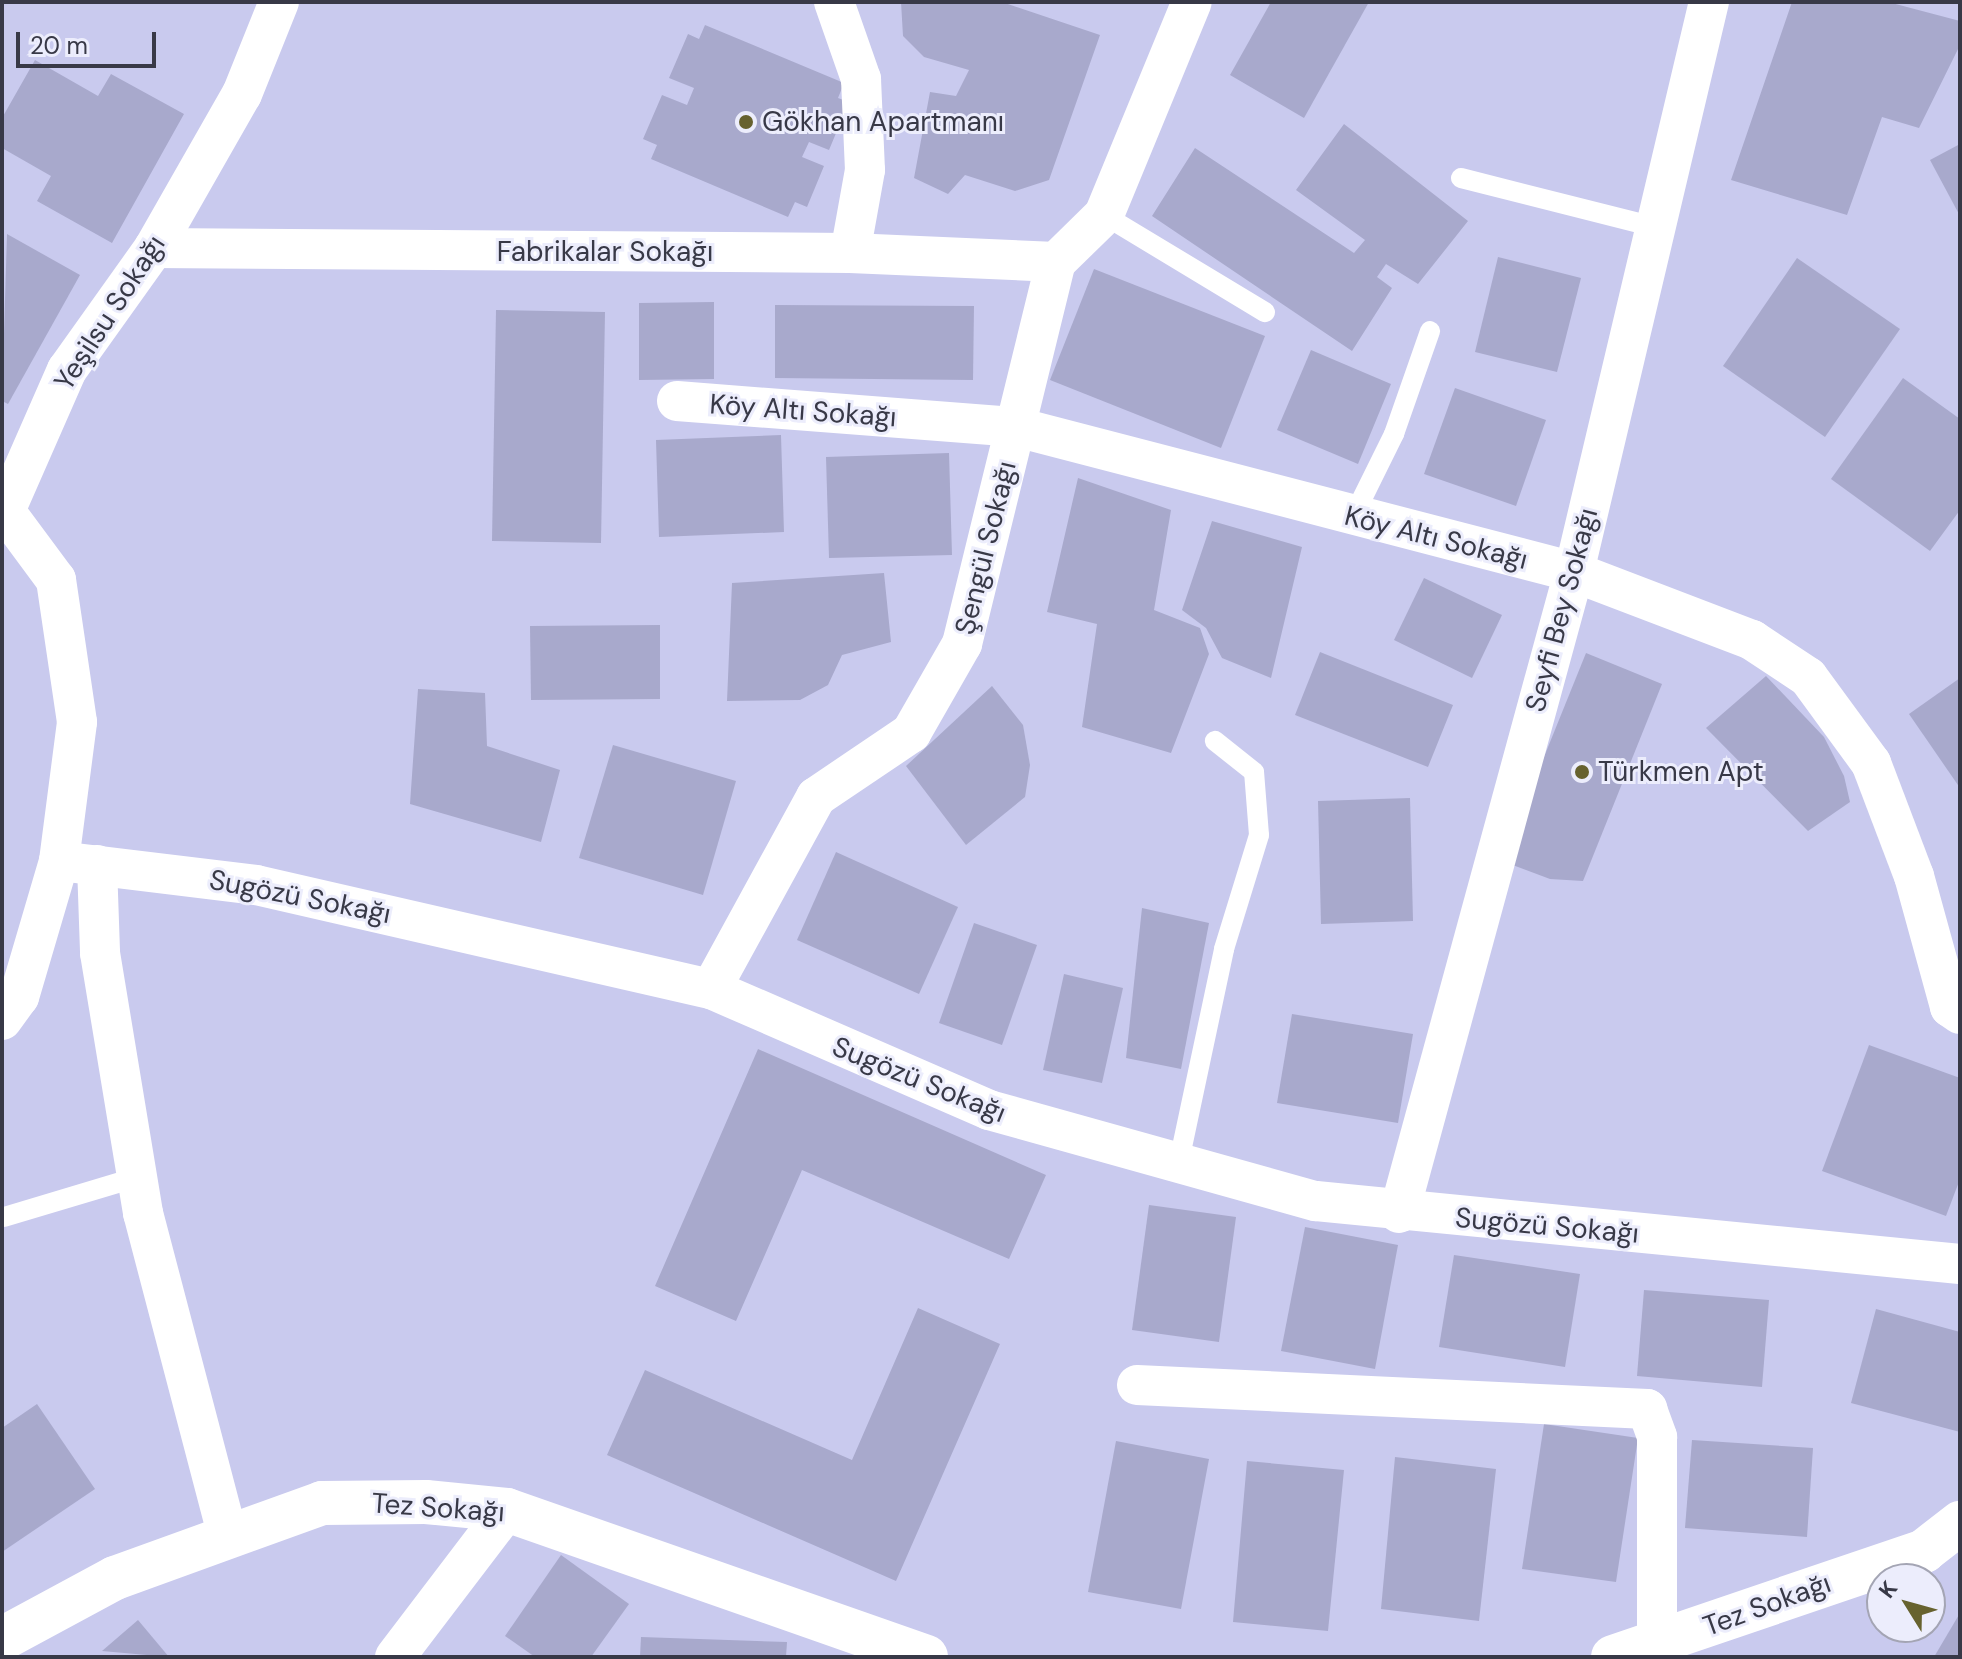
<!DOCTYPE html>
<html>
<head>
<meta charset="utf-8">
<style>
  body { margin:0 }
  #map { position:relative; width:1962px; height:1659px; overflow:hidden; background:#c9caee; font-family:"DM Sans",sans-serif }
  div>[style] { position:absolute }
  .building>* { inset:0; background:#a8a9cc }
  .lane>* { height:20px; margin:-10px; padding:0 10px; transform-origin:10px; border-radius:10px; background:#fff }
  .street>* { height:40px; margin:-20px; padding:0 20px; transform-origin:20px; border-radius:20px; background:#fff }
  .secondary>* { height:44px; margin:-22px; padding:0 22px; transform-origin:22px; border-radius:22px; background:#fff }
  .dots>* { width:22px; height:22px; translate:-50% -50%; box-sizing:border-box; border:4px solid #ecedfc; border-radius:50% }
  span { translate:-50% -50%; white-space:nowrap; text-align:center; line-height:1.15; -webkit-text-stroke:6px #ecedfc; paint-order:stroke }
  .poi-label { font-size:28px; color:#383947 }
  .left { translate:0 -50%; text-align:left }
  .street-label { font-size:28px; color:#383947 }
  .frame { position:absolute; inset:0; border:4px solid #383947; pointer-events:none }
  .north { position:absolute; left:1866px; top:1563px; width:80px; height:80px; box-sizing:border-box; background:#ecedfc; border:2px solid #a4a5b4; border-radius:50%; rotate:307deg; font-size:22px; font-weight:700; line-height:32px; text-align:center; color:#383947 }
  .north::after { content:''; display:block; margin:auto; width:28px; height:36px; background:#67622f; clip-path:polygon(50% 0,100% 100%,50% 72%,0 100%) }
  .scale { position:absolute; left:16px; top:32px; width:140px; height:36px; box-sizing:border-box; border:4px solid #383947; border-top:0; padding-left:10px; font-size:24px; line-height:28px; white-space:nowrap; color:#383947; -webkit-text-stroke:6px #ecedfc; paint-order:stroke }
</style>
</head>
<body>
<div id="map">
  <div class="building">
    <div style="clip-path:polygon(901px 2px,1002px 2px,1100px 35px,1049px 180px,1015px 191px,965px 175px,948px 194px,914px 178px,930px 92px,956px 96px,969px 70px,924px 57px,903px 36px)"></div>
    <div style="clip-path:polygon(1271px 2px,1369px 2px,1304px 118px,1230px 75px)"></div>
    <div style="clip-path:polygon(1792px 2px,1888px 2px,1960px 21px,1960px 45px,1919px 128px,1882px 117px,1847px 215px,1731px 180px)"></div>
    <div style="clip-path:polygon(705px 25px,844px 83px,838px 98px,849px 102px,829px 150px,809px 142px,802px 157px,824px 166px,807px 207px,795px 202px,788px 217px,651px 159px,657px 145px,643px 139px,662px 95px,687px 105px,694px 88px,669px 78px,688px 34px,699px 39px)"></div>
    <div style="clip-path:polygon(35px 60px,98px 96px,111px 74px,184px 114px,112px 243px,37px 201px,51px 176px,2px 148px,2px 118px)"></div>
    <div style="clip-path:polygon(1344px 124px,1468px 221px,1418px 284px,1386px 264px,1377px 277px,1392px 288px,1352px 351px,1152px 216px,1195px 148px,1354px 253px,1365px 240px,1296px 190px)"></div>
    <div style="clip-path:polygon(1960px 144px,1960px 216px,1930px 160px)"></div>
    <div style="clip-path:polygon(7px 234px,80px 275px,8px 404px,2px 401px)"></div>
    <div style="clip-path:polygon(1498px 257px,1581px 278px,1557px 372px,1475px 352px)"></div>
    <div style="clip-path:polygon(1797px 258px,1900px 329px,1825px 437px,1723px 366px)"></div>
    <div style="clip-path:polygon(1094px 269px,1265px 336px,1221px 448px,1050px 380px)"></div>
    <div style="clip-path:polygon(714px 302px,714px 379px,639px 380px,639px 303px)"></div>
    <div style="clip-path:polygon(775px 305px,974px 306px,973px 380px,775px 378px)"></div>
    <div style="clip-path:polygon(496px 310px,605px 312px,601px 543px,492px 541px)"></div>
    <div style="clip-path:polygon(1311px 350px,1391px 384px,1358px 464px,1277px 430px)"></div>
    <div style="clip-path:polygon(1903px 378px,1960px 419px,1960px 510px,1930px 551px,1831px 479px)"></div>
    <div style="clip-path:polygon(1455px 388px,1546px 420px,1516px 506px,1424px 474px)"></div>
    <div style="clip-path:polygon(781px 435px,784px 532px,659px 537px,656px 440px)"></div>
    <div style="clip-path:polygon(949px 453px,952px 555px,829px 558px,826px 457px)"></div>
    <div style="clip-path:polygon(1078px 478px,1171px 510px,1154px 610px,1200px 628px,1209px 654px,1171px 753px,1082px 727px,1097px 624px,1047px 612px)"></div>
    <div style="clip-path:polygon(1212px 521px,1302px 547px,1271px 678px,1222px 658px,1206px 628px,1182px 610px)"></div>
    <div style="clip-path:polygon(884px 573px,891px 642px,842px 655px,828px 685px,800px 700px,727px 701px,732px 583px)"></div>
    <div style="clip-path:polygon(1424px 578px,1502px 615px,1472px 678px,1394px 640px)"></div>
    <div style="clip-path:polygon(660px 625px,660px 699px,531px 700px,530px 626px)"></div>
    <div style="clip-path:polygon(1320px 652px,1453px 705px,1428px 767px,1295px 715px)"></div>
    <div style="clip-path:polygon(1586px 653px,1662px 684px,1583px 881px,1550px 879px,1502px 861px)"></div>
    <div style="clip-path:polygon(1766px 676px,1824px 737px,1844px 776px,1850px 802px,1808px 831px,1706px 728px)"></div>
    <div style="clip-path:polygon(1960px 678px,1960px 788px,1909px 714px)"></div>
    <div style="clip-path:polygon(992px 686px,1023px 725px,1030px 765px,1025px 797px,966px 845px,906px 766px)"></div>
    <div style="clip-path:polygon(418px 689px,485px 693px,487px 746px,560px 770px,541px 842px,410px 804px)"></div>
    <div style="clip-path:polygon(613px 745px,736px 781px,703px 895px,579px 858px)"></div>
    <div style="clip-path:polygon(1410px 798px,1413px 921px,1321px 924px,1318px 801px)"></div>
    <div style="clip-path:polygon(836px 852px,958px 907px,919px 994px,797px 940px)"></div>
    <div style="clip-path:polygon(1142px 908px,1209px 923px,1181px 1069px,1126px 1058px)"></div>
    <div style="clip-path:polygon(974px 923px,1037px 945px,1002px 1045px,939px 1023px)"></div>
    <div style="clip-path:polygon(1064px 974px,1123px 988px,1102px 1083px,1043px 1070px)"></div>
    <div style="clip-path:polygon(1292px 1014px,1413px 1034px,1398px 1123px,1277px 1103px)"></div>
    <div style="clip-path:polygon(1869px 1045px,1960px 1078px,1960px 1179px,1946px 1216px,1822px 1171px)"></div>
    <div style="clip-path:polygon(758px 1049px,1046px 1175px,1009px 1259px,802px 1170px,736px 1321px,655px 1286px)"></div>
    <div style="clip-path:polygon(1149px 1205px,1236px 1217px,1219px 1342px,1132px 1330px)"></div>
    <div style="clip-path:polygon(1305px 1227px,1398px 1245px,1375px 1369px,1281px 1351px)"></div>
    <div style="clip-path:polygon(1454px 1255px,1580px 1274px,1565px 1367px,1439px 1347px)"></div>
    <div style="clip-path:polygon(1644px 1290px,1769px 1300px,1762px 1387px,1637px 1376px)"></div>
    <div style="clip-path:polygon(918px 1308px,1000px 1344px,896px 1581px,607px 1455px,645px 1370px,852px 1460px)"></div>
    <div style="clip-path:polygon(1876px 1309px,1960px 1332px,1960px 1432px,1851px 1403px)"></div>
    <div style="clip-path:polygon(37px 1404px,95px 1489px,2px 1552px,2px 1428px)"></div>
    <div style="clip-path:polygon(1544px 1424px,1638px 1438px,1616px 1582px,1522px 1569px)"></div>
    <div style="clip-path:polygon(1692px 1440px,1813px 1448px,1807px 1537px,1685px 1528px)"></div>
    <div style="clip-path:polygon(1116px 1441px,1209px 1459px,1181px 1609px,1088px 1592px)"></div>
    <div style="clip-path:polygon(1395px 1457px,1496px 1469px,1479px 1621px,1381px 1609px)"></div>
    <div style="clip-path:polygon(1247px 1461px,1344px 1470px,1328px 1631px,1233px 1622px)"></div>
    <div style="clip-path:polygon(561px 1555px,629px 1604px,591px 1657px,535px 1657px,505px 1636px)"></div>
    <div style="clip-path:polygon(1960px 1613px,1960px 1657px,1934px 1657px)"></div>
    <div style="clip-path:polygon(138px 1620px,169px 1657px,102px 1651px)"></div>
    <div style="clip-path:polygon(641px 1637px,787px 1642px,786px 1657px,640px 1657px)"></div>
  </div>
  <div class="lane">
    <div style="left:1461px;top:178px;width:204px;rotate:14.2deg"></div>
    <div style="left:1104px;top:215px;width:188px;rotate:31.1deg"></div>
    <div style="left:1353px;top:517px;width:93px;rotate:-63.7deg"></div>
    <div style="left:1394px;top:434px;width:109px;rotate:-70.7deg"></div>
    <div style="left:1178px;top:1166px;width:222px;rotate:-78deg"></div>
    <div style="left:1224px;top:949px;width:119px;rotate:-72.9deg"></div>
    <div style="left:1259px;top:835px;width:63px;rotate:-94.5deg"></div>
    <div style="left:1254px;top:772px;width:50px;rotate:-141.5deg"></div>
    <div style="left:4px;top:1217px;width:139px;rotate:-16.7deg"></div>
  </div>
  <div class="street">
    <div style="left:834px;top:2px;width:82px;rotate:70.7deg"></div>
    <div style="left:861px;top:79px;width:91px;rotate:87.5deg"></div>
    <div style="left:865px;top:170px;width:84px;rotate:100.2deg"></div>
    <div style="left:154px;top:248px;width:696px;rotate:0.41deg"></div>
    <div style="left:850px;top:253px;width:206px;rotate:2.5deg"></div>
    <div style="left:677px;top:401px;width:341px;rotate:4.4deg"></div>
    <div style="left:1017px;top:427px;width:576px;rotate:14.59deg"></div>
    <div style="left:1574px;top:572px;width:191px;rotate:20.9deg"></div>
    <div style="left:1752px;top:640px;width:67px;rotate:33.5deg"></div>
    <div style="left:1808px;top:677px;width:107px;rotate:53.8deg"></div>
    <div style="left:1871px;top:763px;width:121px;rotate:69.2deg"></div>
    <div style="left:1914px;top:876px;width:136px;rotate:74.6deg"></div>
    <div style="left:1950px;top:1007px;width:12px;rotate:35deg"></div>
    <div style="left:59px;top:861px;width:198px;rotate:6.9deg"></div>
    <div style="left:256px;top:885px;width:467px;rotate:12.9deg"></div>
    <div style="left:711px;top:989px;width:303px;rotate:23.5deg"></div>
    <div style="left:989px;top:1110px;width:339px;rotate:15.6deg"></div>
    <div style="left:1316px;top:1201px;width:647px;rotate:5.59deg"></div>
    <div style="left:97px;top:865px;width:88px;rotate:88deg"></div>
    <div style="left:100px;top:953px;width:264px;rotate:80.6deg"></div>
    <div style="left:143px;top:1213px;width:335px;rotate:75.3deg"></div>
    <div style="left:711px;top:989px;width:219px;rotate:-61.3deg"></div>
    <div style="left:816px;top:797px;width:115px;rotate:-34deg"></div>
    <div style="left:911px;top:733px;width:103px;rotate:-60.2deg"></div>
    <div style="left:962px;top:644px;width:393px;rotate:-76.2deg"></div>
    <div style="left:1056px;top:262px;width:67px;rotate:-44.4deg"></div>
    <div style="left:1104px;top:215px;width:230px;rotate:-67.6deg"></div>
    <div style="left:2px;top:1020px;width:29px;rotate:-54deg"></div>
    <div style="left:19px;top:997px;width:142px;rotate:-73.6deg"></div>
    <div style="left:59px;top:861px;width:140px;rotate:-82.6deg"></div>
    <div style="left:77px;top:722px;width:144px;rotate:-98.4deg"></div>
    <div style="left:56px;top:580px;width:86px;rotate:-126.5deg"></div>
    <div style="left:5px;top:511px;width:154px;rotate:-66.3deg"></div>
    <div style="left:67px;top:370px;width:150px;rotate:-54.5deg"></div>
    <div style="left:154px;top:248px;width:177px;rotate:-60.3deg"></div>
    <div style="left:242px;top:94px;width:99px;rotate:-68.1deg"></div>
    <div style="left:1399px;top:1213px;width:664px;rotate:-74.73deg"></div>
    <div style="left:1574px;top:572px;width:586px;rotate:-76.68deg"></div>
    <div style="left:1137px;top:1385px;width:511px;rotate:2.69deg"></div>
    <div style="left:1647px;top:1409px;width:30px;rotate:70deg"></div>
    <div style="left:1657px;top:1437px;width:220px;rotate:90deg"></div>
    <div style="left:395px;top:1657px;width:185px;rotate:-52.7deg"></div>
  </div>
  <div class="secondary">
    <div style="left:2px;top:1639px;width:128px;rotate:-28.4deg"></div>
    <div style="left:115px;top:1578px;width:220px;rotate:-19.9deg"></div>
    <div style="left:322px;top:1503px;width:104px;rotate:-0.6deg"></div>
    <div style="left:426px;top:1502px;width:81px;rotate:5.6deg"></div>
    <div style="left:507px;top:1510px;width:444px;rotate:19.3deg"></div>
    <div style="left:1613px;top:1657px;width:329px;rotate:-18.8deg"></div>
    <div style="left:1924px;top:1551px;width:46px;rotate:-37.9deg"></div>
  </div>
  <div class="dots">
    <div style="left:746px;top:122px;background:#67622f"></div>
    <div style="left:1582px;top:772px;background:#67622f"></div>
  </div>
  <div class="poi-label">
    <span class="left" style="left:762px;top:122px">Gökhan Apartmanı</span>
    <span class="left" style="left:1598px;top:772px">Türkmen Apt</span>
  </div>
  <div class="street-label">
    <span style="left:605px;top:252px">Fabrikalar Sokağı</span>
    <span style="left:110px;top:313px;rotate:-57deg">Yeşilsu Sokağı</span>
    <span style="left:803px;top:411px;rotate:4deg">Köy Altı Sokağı</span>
    <span style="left:1436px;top:538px;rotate:14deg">Köy Altı Sokağı</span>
    <span style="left:986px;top:548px;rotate:-76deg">Şengül Sokağı</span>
    <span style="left:1562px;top:610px;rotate:-75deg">Seyfi Bey Sokağı</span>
    <span style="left:300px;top:897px;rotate:11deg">Sugözü Sokağı</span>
    <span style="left:919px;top:1080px;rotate:22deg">Sugözü Sokağı</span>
    <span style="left:1547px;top:1226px;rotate:5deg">Sugözü Sokağı</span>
    <span style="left:438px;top:1508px;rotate:4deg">Tez Sokağı</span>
    <span style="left:1767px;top:1605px;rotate:-20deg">Tez Sokağı</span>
  </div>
  <div class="frame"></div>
  <div class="north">K</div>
  <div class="scale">20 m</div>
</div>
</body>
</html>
